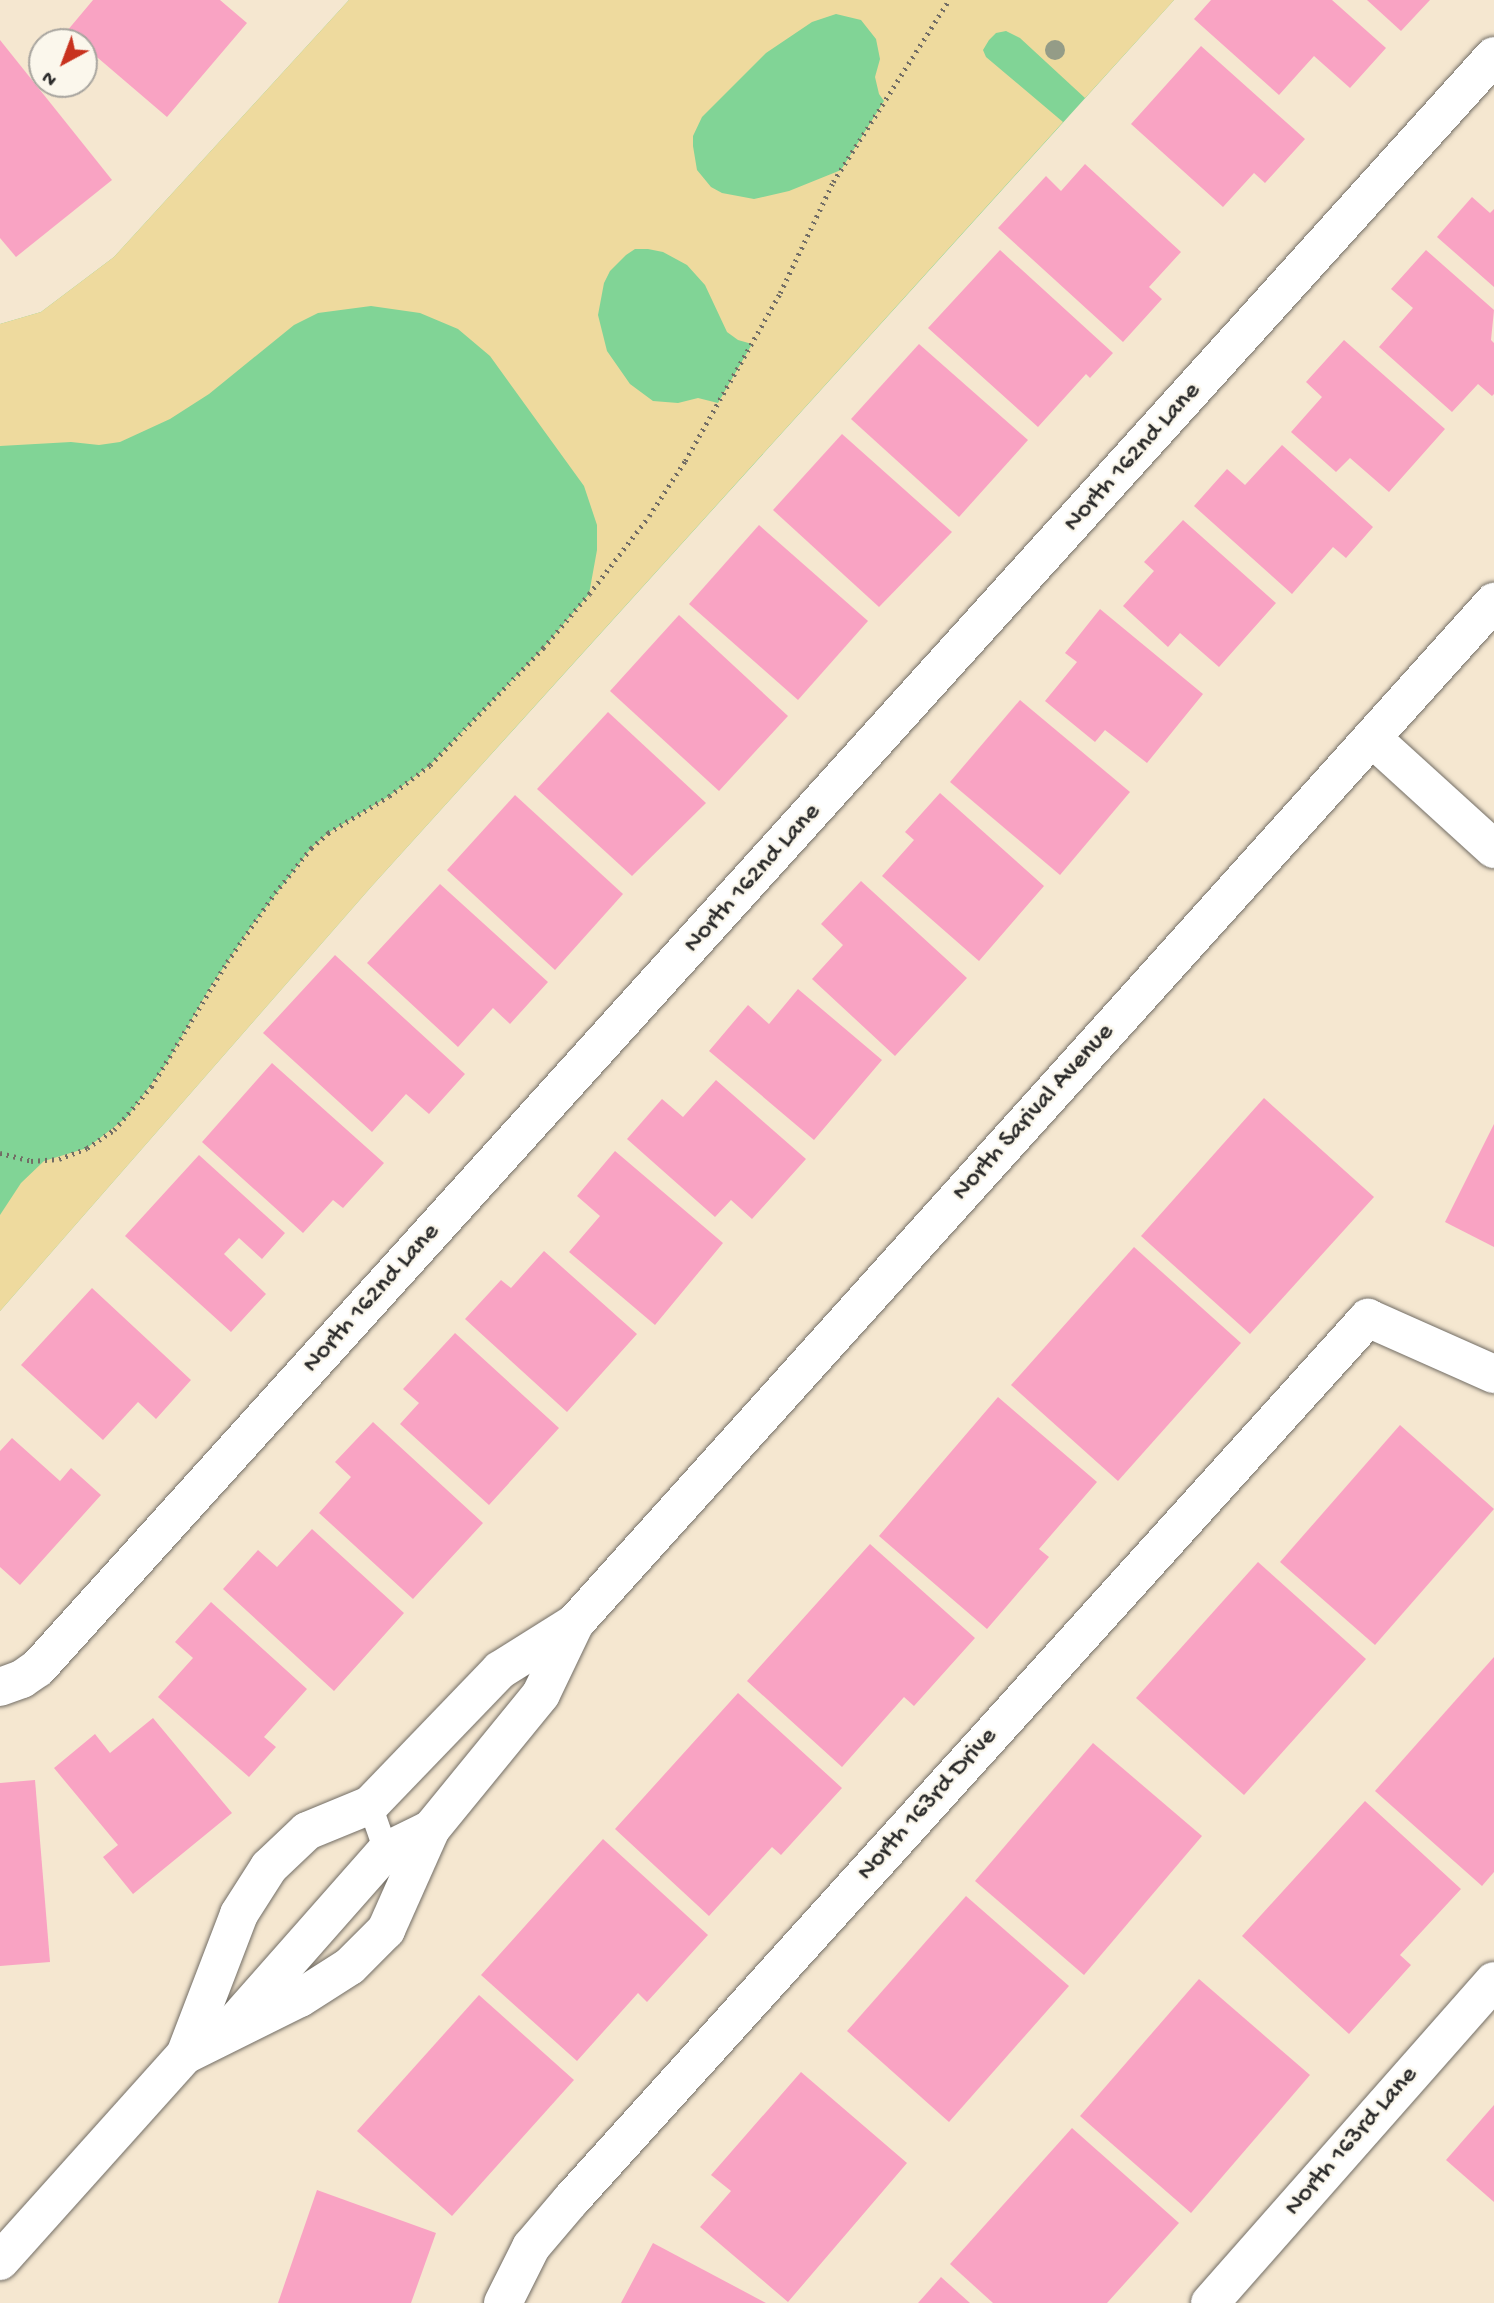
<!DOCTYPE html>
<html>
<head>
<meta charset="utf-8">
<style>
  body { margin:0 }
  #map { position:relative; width:1494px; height:2303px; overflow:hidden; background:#f5e7d0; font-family:"Gochi Hand",sans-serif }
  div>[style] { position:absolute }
  .green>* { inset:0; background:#81d496 }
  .sand>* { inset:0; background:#eeda9e }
  .building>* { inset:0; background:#f9a3c3 }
  .path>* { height:4.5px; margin-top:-2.25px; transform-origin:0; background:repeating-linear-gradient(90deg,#726d65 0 2px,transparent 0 7px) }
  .roads { filter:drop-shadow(0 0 2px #726d65) drop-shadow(0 0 2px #726d65) }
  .lane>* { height:24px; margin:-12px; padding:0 12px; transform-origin:12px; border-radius:12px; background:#fff }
  .street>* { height:38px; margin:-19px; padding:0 19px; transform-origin:19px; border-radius:19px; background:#fff }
  .secondary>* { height:38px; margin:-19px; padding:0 19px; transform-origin:19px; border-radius:19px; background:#fff }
  .trees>* { width:20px; height:20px; margin:-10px; border-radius:50%; background:#949c87 }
  span { translate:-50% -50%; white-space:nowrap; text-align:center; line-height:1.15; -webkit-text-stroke:5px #fbf7ec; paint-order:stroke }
  .street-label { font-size:26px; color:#2b2b2b }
  .north { position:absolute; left:28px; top:28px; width:70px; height:70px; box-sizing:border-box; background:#fbf7ec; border:2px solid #a8a59f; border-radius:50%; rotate:221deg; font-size:19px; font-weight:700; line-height:28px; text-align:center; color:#2b2b2b }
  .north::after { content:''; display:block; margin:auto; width:24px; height:32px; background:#c8321e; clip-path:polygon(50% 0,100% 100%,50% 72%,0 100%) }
</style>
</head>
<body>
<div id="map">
  <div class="green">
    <div style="clip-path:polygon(349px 0,1174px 0,371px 887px,0 1311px,0 324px,41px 312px,114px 257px)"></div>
  </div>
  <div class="sand">
    <div style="clip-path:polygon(evenodd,349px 0,1174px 0,1085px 98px,1020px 38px,1006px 31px,996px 33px,989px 40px,983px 50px,986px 57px,1063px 122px,371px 887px,0 1311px,0 1215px,21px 1183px,44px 1161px,87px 1148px,127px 1117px,166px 1064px,209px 989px,252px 925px,311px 848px,328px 833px,389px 796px,430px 765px,543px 648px,589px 594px,597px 550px,597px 525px,584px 486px,490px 356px,458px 329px,420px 313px,371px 306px,318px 313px,294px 325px,209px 394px,170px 419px,120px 442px,99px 445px,71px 442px,0 446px,0 324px,41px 312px,114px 257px,349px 0,836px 14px,861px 20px,876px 39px,880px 59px,875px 77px,879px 94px,884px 101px,841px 170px,789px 191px,754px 199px,722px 193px,711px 187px,697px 170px,693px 146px,693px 136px,702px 117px,766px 53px,812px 22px,836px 14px,349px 0,648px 249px,663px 252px,687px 265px,705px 285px,727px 332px,738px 340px,752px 344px,718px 403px,698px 398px,678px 403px,653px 401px,630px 384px,607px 351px,598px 315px,604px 283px,610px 271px,626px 255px,635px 249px,648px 249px)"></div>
  </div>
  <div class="building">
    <div style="clip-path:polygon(93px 0,220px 0,247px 23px,167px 117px,84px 46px,84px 42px,67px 31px)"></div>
    <div style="clip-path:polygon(1211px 0,1332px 0,1386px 48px,1350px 88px,1314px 56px,1279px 95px,1194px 19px)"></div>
    <div style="clip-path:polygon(1367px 0,1430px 0,1401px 31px)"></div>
    <div style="clip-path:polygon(0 40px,112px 180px,16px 257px,0 238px)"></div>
    <div style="clip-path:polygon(1201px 46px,1305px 139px,1265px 183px,1254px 173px,1223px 207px,1131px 124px)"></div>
    <div style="clip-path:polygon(1085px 164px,1181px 252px,1149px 287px,1162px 299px,1123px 342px,998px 228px,1046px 176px,1061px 191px)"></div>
    <div style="clip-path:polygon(1472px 197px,1490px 213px,1494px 209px,1494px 287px,1437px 237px)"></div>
    <div style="clip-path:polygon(1000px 250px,1113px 353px,1090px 378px,1086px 374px,1038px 427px,928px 328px)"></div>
    <div style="clip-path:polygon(1426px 250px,1494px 310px,1491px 340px,1494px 343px,1494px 394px,1492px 396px,1478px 384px,1452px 412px,1379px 347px,1413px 308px,1391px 289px)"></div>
    <div style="clip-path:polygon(1344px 340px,1445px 429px,1389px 492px,1350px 458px,1336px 472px,1291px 432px,1322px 397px,1306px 382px)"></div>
    <div style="clip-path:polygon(919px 344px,1028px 440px,959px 517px,851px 419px)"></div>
    <div style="clip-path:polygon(842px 434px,952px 532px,879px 607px,773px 510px)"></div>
    <div style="clip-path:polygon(1282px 445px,1373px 527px,1346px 558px,1333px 547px,1292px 594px,1194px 506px,1227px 469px,1245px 485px)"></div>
    <div style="clip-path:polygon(1183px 520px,1276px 603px,1219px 667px,1180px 633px,1168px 647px,1123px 606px,1154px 571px,1144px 562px)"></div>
    <div style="clip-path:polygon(759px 525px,868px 621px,798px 700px,689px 604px)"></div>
    <div style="clip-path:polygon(1100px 609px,1203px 694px,1147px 763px,1105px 730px,1095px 742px,1045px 701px,1077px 662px,1065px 653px)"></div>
    <div style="clip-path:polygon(679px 615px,788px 716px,719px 791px,610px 691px)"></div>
    <div style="clip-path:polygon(1020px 700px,1130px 792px,1060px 875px,950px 782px)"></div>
    <div style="clip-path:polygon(608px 712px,706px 803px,632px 876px,537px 789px)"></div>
    <div style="clip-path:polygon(940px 793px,1044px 886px,979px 961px,882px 876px,914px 840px,905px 832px)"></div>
    <div style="clip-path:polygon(515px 795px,623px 894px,555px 970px,447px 870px)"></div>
    <div style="clip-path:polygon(861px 881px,967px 978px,895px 1056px,812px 979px,843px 945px,821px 924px)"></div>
    <div style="clip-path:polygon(440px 884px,548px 982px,510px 1024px,493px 1008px,458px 1047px,367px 963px)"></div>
    <div style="clip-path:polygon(335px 955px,465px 1074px,429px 1114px,406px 1094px,372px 1132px,263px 1033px)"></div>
    <div style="clip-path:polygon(798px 989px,882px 1060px,814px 1140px,709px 1051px,748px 1005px,769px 1024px)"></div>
    <div style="clip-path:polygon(272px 1063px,384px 1163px,343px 1208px,333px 1200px,303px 1233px,202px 1142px)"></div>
    <div style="clip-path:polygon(716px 1080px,806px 1159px,752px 1219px,731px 1200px,715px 1217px,627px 1139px,662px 1099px,683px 1117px)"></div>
    <div style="clip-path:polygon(1264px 1098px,1374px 1197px,1250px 1334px,1141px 1236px)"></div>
    <div style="clip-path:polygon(1494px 1124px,1494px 1247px,1445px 1222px)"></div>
    <div style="clip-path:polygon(615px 1151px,723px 1243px,655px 1325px,569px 1252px,600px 1216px,577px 1196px)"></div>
    <div style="clip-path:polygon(199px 1155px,285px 1233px,262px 1259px,239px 1238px,224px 1254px,266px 1294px,231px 1332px,125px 1236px)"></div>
    <div style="clip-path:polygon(1134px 1247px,1241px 1343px,1118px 1481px,1011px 1385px)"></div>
    <div style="clip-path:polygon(544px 1251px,637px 1334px,567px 1412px,465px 1319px,501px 1280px,511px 1288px)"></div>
    <div style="clip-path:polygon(92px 1288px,191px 1380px,156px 1419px,138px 1402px,103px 1440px,21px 1365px)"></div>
    <div style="clip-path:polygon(455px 1333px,559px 1428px,489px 1505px,400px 1424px,419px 1403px,403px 1389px)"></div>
    <div style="clip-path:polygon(998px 1397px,1097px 1482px,1039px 1549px,1049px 1557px,987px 1629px,879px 1536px)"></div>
    <div style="clip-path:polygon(373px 1422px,483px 1523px,413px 1599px,319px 1513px,351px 1477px,335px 1462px)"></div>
    <div style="clip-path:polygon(1400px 1425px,1494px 1509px,1375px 1645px,1280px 1562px)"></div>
    <div style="clip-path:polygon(12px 1438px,60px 1481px,71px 1468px,101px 1495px,20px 1585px,0 1567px,0 1451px)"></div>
    <div style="clip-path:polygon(312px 1529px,404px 1613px,334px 1691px,223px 1589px,258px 1550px,277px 1567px)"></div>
    <div style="clip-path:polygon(870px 1544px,975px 1638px,914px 1706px,904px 1697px,842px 1767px,747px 1681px)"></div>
    <div style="clip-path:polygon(1258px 1562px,1366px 1659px,1244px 1795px,1136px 1698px)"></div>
    <div style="clip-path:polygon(211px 1602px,307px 1689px,264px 1737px,276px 1747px,249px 1777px,158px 1697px,193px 1658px,175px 1642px)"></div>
    <div style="clip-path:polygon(1494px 1657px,1494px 1872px,1482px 1886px,1375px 1791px)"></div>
    <div style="clip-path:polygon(738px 1693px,842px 1788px,781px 1855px,772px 1847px,709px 1916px,615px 1829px)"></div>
    <div style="clip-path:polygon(153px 1718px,232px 1813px,133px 1894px,103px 1857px,118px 1845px,54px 1768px,95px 1734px,110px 1753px)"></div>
    <div style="clip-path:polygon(1093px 1743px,1202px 1836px,1084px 1975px,975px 1881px)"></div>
    <div style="clip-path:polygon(35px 1780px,50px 1962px,0 1966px,0 1783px)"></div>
    <div style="clip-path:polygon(1365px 1801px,1461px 1889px,1400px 1955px,1411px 1965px,1349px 2034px,1242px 1936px)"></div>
    <div style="clip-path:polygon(603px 1839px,708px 1935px,647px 2002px,638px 1993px,577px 2061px,481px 1975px)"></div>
    <div style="clip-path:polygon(966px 1896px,1069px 1986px,949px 2122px,847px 2031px)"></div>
    <div style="clip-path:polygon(1199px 1979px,1310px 2075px,1191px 2213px,1080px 2116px)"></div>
    <div style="clip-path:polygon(479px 1995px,574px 2080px,452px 2216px,357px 2131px)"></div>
    <div style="clip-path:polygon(801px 2072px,907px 2163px,788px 2302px,700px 2227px,731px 2191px,711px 2175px)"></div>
    <div style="clip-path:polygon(1494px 2105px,1494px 2202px,1446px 2160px)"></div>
    <div style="clip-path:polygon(1072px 2128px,1179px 2223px,1107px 2303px,993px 2303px,950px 2264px)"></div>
    <div style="clip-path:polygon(317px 2190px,436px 2233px,411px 2303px,278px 2303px)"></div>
    <div style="clip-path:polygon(653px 2243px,766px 2303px,621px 2303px)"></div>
    <div style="clip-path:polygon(941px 2277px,970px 2303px,918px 2303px)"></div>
  </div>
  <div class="path">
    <div style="left:0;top:1153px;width:32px;rotate:14deg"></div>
    <div style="left:31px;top:1161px;width:28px;rotate:-4deg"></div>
    <div style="left:59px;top:1159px;width:30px;rotate:-21deg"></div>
    <div style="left:87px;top:1148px;width:32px;rotate:-34deg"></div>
    <div style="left:114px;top:1130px;width:57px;rotate:-49.3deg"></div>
    <div style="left:151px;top:1087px;width:146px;rotate:-58.7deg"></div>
    <div style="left:227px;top:962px;width:84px;rotate:-55.2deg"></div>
    <div style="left:275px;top:893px;width:58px;rotate:-51.3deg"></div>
    <div style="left:311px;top:848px;width:23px;rotate:-41deg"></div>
    <div style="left:328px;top:833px;width:71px;rotate:-31.2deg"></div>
    <div style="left:389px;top:796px;width:51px;rotate:-37.1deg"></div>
    <div style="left:430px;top:765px;width:163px;rotate:-46deg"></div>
    <div style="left:543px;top:648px;width:71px;rotate:-49.6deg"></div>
    <div style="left:589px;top:594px;width:98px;rotate:-52.4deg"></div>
    <div style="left:649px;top:516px;width:66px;rotate:-56.8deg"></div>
    <div style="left:685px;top:461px;width:193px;rotate:-60.5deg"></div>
    <div style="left:780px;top:293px;width:123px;rotate:-64.5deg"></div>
    <div style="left:833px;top:182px;width:216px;rotate:-57.5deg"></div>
  </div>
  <div class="roads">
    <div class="lane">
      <div style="left:370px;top:1805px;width:49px;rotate:70.8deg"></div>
    </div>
    <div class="street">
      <div style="left:1372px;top:738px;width:165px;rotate:42.3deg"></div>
      <div style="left:0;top:1687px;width:23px;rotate:-20deg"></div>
      <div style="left:22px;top:1679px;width:19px;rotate:-35deg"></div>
      <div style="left:38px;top:1668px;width:2172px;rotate:-47.91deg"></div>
      <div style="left:503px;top:2303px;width:63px;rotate:-63.4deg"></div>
      <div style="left:531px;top:2247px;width:62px;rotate:-49.6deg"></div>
      <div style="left:571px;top:2200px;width:1189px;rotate:-47.9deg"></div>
      <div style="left:1368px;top:1318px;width:138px;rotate:24deg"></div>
      <div style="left:1210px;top:2303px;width:429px;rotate:-48.6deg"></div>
    </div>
    <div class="secondary">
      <div style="left:236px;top:2021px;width:227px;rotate:-48.6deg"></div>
      <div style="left:386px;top:1851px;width:50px;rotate:-26.1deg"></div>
      <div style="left:185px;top:2055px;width:151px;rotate:-69deg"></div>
      <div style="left:239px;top:1914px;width:56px;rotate:-57.4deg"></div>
      <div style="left:269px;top:1867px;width:52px;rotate:-43.5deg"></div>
      <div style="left:307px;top:1831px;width:68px;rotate:-22.4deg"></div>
      <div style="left:370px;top:1805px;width:187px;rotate:-46.1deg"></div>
      <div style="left:500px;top:1670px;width:89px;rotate:-32.1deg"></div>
      <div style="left:575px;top:1623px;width:1374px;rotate:-48.01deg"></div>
      <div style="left:0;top:2261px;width:277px;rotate:-48.1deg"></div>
      <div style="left:185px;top:2055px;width:128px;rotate:-26.4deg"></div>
      <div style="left:300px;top:1998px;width:59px;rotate:-32.6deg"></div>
      <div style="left:350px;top:1966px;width:51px;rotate:-45deg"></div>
      <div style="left:386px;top:1930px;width:111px;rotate:-66deg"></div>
      <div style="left:431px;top:1829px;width:174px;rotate:-50.8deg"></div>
      <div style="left:541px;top:1694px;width:79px;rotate:-64.4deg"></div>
    </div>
  </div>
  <div class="trees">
    <div style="left:1055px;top:50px"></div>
  </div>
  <div class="street-label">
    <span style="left:1133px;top:458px;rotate:-48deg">North 162nd Lane</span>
    <span style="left:753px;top:879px;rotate:-48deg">North 162nd Lane</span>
    <span style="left:1034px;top:1113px;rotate:-48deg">North Sarival Avenue</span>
    <span style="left:372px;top:1299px;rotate:-48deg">North 162nd Lane</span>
    <span style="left:928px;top:1805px;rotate:-48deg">North 163rd Drive</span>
    <span style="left:1352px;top:2142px;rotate:-49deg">North 163rd Lane</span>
  </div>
  <div class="north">N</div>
</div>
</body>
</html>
